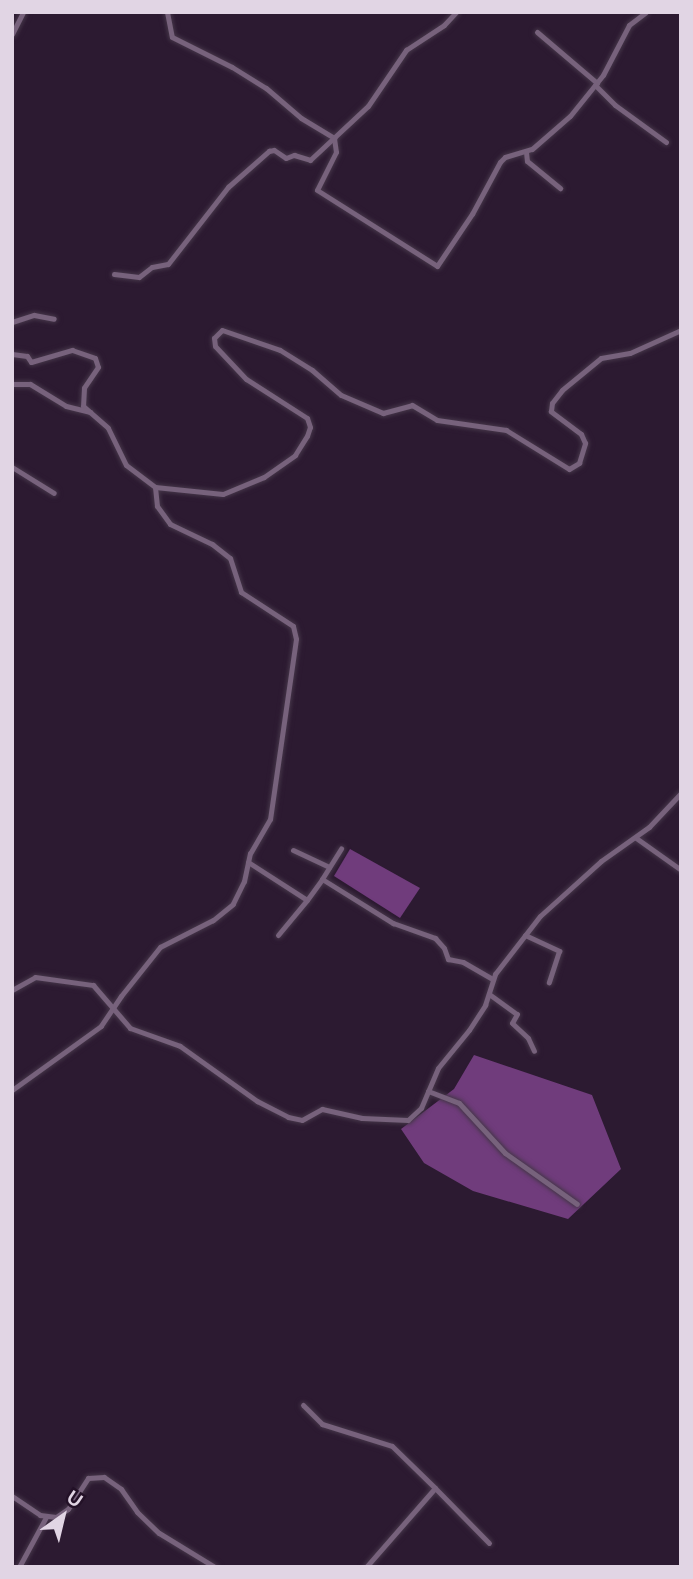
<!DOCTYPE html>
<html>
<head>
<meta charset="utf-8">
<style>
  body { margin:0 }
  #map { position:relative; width:693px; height:1579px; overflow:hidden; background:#2c1a31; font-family:Raleway,sans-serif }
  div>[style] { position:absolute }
  .forest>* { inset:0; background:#703c7c }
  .roads { filter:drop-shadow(0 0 2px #453649) drop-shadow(0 0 2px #453649) }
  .minor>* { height:5px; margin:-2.5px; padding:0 2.5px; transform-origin:2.5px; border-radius:2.5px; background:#77627c }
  span { translate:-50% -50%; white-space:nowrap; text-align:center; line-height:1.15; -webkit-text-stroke:6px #231127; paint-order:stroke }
  .frame { position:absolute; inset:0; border:14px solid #e1d5e4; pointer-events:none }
  .north { position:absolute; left:28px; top:1481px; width:70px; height:70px; -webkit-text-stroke:5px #231127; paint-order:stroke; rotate:34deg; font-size:19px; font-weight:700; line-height:28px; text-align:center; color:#e1d5e4 }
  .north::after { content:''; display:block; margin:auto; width:24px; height:32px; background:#e1d5e4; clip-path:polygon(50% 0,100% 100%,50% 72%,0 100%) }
</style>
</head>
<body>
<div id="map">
  <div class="forest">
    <div style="clip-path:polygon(350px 849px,420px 888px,400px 918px,334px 876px)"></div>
    <div style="clip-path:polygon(474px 1055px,592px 1095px,621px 1169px,568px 1219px,473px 1191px,424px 1163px,401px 1129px,454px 1089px)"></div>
  </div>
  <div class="roads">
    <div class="minor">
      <div style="left:167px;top:12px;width:25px;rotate:79deg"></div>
      <div style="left:172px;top:37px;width:67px;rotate:26.6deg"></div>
      <div style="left:232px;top:67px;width:40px;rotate:32deg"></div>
      <div style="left:266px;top:88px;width:46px;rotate:40.6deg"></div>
      <div style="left:301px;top:118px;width:39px;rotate:31deg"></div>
      <div style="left:334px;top:138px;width:14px;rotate:82deg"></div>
      <div style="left:336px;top:152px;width:42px;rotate:116.6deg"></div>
      <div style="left:317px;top:190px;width:142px;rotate:32.3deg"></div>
      <div style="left:437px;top:266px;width:63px;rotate:-56.1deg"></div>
      <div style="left:472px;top:214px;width:59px;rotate:-61.7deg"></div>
      <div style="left:500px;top:162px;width:7px;rotate:-45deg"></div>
      <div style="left:505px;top:157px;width:28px;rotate:-17deg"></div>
      <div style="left:532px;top:149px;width:50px;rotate:-41deg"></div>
      <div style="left:570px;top:116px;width:53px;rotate:-51.2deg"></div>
      <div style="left:603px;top:75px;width:56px;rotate:-62.5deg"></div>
      <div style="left:629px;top:25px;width:21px;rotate:-37deg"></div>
      <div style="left:537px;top:32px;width:79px;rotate:40.4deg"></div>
      <div style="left:12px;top:34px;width:25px;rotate:-63deg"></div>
      <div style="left:595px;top:85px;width:28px;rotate:45deg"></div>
      <div style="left:615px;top:105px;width:63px;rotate:36deg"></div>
      <div style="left:526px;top:152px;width:9px;rotate:84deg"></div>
      <div style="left:527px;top:161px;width:43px;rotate:39.3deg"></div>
      <div style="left:114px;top:274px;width:25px;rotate:7deg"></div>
      <div style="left:139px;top:277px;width:16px;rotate:-38deg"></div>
      <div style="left:152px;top:267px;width:16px;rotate:-11deg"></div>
      <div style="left:168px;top:264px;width:98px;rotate:-52.1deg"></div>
      <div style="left:228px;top:187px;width:55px;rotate:-41.3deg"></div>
      <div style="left:269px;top:151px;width:5px;rotate:-11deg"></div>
      <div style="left:274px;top:150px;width:14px;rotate:34deg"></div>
      <div style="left:286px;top:158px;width:9px;rotate:-21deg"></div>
      <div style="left:294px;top:155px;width:17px;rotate:17deg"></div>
      <div style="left:310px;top:160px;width:79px;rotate:-43deg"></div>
      <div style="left:368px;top:106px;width:68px;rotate:-55.8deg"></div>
      <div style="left:406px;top:50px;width:45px;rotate:-33.3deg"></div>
      <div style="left:444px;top:25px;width:18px;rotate:-47deg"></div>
      <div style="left:12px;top:322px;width:23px;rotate:-18deg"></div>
      <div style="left:34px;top:315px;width:20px;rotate:11deg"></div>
      <div style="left:12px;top:354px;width:15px;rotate:8deg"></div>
      <div style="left:27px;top:356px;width:7px;rotate:56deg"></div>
      <div style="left:31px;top:362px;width:43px;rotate:-16.3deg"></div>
      <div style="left:72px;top:350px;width:24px;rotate:19deg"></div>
      <div style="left:95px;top:358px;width:9px;rotate:72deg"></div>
      <div style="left:98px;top:367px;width:25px;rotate:124deg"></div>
      <div style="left:84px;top:388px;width:18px;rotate:93deg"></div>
      <div style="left:83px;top:406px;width:33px;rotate:41deg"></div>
      <div style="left:108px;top:428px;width:41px;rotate:64.1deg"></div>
      <div style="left:126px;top:465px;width:36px;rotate:37deg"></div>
      <div style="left:155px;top:487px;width:19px;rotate:84deg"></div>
      <div style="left:157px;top:506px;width:22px;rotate:54deg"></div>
      <div style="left:170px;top:524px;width:47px;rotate:25.5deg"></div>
      <div style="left:212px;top:544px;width:23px;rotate:38deg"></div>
      <div style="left:230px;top:558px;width:36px;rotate:72deg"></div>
      <div style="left:241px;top:592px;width:62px;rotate:33.2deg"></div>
      <div style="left:293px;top:626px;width:13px;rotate:77deg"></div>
      <div style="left:296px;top:639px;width:182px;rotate:98.2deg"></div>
      <div style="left:270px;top:819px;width:39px;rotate:120deg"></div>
      <div style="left:250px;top:853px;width:29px;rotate:102deg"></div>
      <div style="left:244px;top:881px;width:25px;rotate:116deg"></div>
      <div style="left:233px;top:904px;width:26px;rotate:141deg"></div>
      <div style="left:213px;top:920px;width:59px;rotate:153deg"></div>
      <div style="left:160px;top:947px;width:63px;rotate:128.5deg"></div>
      <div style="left:121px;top:996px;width:36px;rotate:124deg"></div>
      <div style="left:101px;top:1026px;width:110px;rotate:144.3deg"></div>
      <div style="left:12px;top:384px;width:18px"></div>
      <div style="left:30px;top:384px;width:42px;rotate:31.4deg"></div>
      <div style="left:66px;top:406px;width:25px;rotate:14deg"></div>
      <div style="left:12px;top:467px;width:49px;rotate:31.8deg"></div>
      <div style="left:155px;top:487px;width:68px;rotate:5.9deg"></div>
      <div style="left:223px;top:494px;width:44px;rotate:-22.5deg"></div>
      <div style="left:264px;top:477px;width:38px;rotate:-35deg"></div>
      <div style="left:295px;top:455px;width:22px;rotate:-58deg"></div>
      <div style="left:307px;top:436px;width:9px;rotate:-72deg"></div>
      <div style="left:310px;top:427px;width:9px;rotate:-108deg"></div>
      <div style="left:307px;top:418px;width:72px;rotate:-147.4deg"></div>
      <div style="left:246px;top:379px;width:45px;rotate:-133.2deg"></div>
      <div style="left:215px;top:346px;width:8px;rotate:-97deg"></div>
      <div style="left:214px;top:338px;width:11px;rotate:-45deg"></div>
      <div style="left:222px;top:330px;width:61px;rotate:19deg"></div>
      <div style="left:280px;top:350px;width:38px;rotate:32deg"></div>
      <div style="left:312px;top:370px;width:38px;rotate:41deg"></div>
      <div style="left:341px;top:395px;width:46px;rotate:23.2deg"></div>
      <div style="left:383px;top:413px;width:30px;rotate:-15deg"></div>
      <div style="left:412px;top:405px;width:29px;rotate:31deg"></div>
      <div style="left:437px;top:420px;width:70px;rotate:8.2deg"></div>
      <div style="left:506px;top:430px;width:74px;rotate:31.8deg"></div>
      <div style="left:569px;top:469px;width:12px;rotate:-31deg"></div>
      <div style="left:579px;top:463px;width:21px;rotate:-73deg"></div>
      <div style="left:585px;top:443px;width:10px;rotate:-114deg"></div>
      <div style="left:581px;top:434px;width:38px;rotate:-143deg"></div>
      <div style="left:551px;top:411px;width:8px;rotate:-83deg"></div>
      <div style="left:552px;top:403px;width:16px;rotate:-52deg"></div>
      <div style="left:562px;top:390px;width:50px;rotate:-39.4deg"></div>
      <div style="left:601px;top:358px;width:29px;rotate:-10deg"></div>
      <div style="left:630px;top:353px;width:56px;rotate:-24.3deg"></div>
      <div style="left:636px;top:838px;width:55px;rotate:35.4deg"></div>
      <div style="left:293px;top:850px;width:40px;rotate:25deg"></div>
      <div style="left:248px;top:862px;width:70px;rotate:32.8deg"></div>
      <div style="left:307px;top:900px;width:26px;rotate:-54deg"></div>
      <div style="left:322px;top:879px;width:84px;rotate:31.8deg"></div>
      <div style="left:393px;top:923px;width:45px;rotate:19.7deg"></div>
      <div style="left:435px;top:938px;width:13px;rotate:48deg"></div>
      <div style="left:444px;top:948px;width:12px;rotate:70deg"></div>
      <div style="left:448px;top:959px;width:15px;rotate:11deg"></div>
      <div style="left:463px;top:962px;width:34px;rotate:30deg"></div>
      <div style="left:322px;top:879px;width:36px;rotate:-58deg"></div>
      <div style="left:278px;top:935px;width:45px;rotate:-50.4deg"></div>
      <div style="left:525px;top:935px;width:38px;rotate:25deg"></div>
      <div style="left:559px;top:951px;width:33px;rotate:108deg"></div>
      <div style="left:12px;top:990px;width:26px;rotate:-29deg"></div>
      <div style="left:35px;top:977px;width:59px;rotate:7.9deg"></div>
      <div style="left:93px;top:985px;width:57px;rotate:49.3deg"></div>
      <div style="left:130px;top:1028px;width:53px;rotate:19.8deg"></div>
      <div style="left:180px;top:1046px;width:95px;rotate:35.5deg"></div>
      <div style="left:257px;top:1101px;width:35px;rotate:27deg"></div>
      <div style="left:288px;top:1117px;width:14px;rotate:12deg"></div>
      <div style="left:302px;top:1120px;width:23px;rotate:-29deg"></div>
      <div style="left:322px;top:1109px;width:41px;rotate:12.7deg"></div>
      <div style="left:362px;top:1118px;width:46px;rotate:2.5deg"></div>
      <div style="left:408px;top:1120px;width:18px;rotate:-43deg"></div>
      <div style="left:421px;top:1108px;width:43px;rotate:-67deg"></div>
      <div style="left:438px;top:1068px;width:49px;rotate:-50.8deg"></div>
      <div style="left:469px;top:1030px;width:30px;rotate:-57deg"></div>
      <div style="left:485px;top:1005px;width:33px;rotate:-72deg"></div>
      <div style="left:495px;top:974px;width:73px;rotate:-52.2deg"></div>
      <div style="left:540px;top:916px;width:82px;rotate:-42deg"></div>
      <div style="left:601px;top:861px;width:59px;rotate:-35.3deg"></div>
      <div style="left:649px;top:827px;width:47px;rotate:-46.7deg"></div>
      <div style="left:489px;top:994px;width:34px;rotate:36deg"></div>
      <div style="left:517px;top:1014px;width:10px;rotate:119deg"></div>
      <div style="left:512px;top:1023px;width:22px;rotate:43deg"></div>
      <div style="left:528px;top:1038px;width:14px;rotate:65deg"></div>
      <div style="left:428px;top:1091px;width:33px;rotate:21deg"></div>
      <div style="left:459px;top:1103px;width:68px;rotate:47.4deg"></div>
      <div style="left:505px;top:1153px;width:88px;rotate:35.3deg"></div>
      <div style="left:303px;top:1405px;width:27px;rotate:45deg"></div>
      <div style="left:322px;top:1424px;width:73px;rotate:17.4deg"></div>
      <div style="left:392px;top:1446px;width:60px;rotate:44.3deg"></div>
      <div style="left:435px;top:1488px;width:105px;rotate:131.1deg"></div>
      <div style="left:435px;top:1488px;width:77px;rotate:45.5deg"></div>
      <div style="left:12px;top:1496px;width:34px;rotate:34deg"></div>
      <div style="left:40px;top:1515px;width:16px;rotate:7deg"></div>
      <div style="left:56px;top:1517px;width:14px;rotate:-34deg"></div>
      <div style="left:68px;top:1509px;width:37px;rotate:-57deg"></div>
      <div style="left:88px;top:1478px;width:16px;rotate:-4deg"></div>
      <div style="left:104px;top:1477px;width:21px;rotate:35deg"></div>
      <div style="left:121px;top:1489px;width:28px;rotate:55deg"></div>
      <div style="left:137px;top:1512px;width:30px;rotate:44deg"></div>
      <div style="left:159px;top:1533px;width:66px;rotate:31.3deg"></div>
      <div style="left:19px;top:1567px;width:57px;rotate:-61.6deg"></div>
    </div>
  </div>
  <div class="frame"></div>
  <div class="north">U</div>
</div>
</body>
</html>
